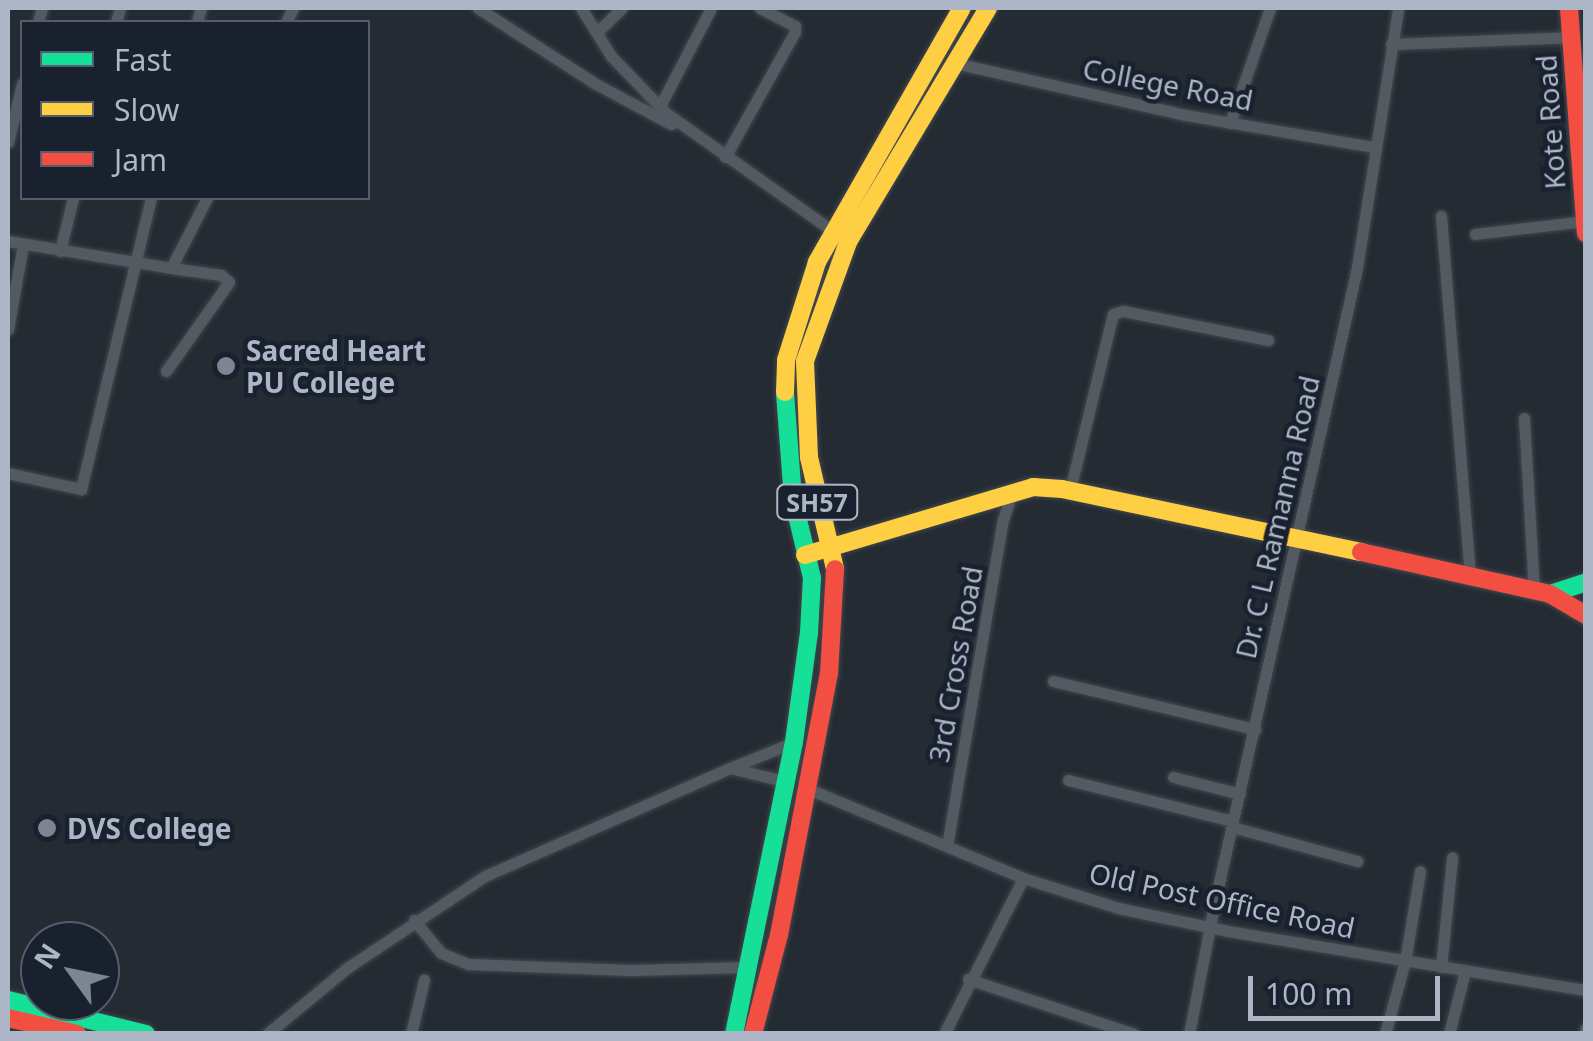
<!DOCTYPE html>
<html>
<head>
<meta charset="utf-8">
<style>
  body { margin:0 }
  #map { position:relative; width:1593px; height:1041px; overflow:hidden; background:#252b33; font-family:"Noto Sans",sans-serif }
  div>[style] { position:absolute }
  .roads { filter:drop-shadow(0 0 2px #42474e) drop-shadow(0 0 2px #42474e) }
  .street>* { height:11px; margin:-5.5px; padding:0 5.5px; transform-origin:5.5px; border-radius:5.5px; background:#545a62 }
  .fast>* { height:18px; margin:-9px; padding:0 9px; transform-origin:9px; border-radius:9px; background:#16e098 }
  .slow>* { height:18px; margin:-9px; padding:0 9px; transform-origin:9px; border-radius:9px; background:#ffcf43 }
  .jam>* { height:18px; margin:-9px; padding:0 9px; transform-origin:9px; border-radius:9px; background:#f24e42 }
  .dots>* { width:28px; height:28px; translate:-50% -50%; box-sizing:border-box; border:5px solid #19212e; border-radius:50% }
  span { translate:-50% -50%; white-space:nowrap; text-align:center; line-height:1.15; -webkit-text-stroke:9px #19212e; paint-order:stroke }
  .shield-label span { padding:2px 8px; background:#19212e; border:2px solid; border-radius:8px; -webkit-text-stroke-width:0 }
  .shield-label { font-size:25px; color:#adb6c6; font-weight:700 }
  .street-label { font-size:28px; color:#adb6c6 }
  .poi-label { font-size:28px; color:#adb6c6; font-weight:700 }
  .left { translate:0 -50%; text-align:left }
  .frame { position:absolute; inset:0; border:10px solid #adb6c6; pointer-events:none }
  .legend { position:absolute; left:20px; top:20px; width:350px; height:180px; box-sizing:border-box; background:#19212e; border:2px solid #545d6b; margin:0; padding:12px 18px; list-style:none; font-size:30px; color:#adb6c6 }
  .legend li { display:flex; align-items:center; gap:20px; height:50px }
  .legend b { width:50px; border:2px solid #545d6b }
  .north { position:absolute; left:20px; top:921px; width:100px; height:100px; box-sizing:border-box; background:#19212e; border:2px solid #545d6b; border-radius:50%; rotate:303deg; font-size:28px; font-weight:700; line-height:40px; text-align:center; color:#adb6c6 }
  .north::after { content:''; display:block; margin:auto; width:35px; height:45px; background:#7d8593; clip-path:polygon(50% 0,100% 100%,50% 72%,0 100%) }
  .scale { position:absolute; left:1248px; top:976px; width:192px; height:45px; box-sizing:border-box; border:5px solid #adb6c6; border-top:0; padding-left:12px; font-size:30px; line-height:35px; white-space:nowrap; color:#adb6c6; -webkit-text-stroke:8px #19212e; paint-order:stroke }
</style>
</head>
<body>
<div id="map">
  <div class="roads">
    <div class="street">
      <div style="left:478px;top:8px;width:140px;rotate:32.8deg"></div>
      <div style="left:596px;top:84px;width:85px;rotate:28.1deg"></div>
      <div style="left:581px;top:8px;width:57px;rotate:58deg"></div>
      <div style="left:611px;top:56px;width:79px;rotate:46deg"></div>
      <div style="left:666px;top:113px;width:223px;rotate:35.3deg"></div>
      <div style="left:38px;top:22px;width:15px;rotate:-74deg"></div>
      <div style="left:116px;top:22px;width:15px;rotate:-74deg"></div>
      <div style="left:197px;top:22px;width:15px;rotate:-74deg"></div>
      <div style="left:286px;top:22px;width:16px;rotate:-63deg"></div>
      <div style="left:597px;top:32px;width:35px;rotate:-44deg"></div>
      <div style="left:1391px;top:44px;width:180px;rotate:-2.2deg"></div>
      <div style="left:955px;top:63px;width:237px;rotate:12.7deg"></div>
      <div style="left:1186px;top:115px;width:190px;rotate:9.7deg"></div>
      <div style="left:660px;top:106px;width:110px;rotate:-62.5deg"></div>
      <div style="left:1230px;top:123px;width:122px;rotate:-70.8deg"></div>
      <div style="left:8px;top:142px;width:60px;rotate:-76.4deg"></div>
      <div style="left:725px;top:157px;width:143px;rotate:-60.8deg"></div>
      <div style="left:795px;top:32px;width:6px;rotate:-90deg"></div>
      <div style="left:795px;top:26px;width:39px;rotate:-153deg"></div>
      <div style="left:1441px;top:216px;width:358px;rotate:85.4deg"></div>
      <div style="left:1475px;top:234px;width:111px;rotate:-6.7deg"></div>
      <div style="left:8px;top:241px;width:165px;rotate:9.4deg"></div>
      <div style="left:171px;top:268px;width:79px;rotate:-62.8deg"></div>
      <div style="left:60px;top:251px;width:55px;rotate:-76.2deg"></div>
      <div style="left:8px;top:329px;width:85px;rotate:-79.9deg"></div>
      <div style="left:166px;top:371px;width:109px;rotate:-54.7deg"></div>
      <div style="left:229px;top:282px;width:11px;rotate:-139deg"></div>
      <div style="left:221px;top:275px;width:50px;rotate:-172deg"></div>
      <div style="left:1524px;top:418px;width:172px;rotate:86.7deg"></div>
      <div style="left:8px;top:473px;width:75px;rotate:12.4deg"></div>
      <div style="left:81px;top:489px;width:299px;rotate:-76.5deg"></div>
      <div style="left:1070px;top:490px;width:181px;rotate:-76.3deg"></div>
      <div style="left:1113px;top:314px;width:10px;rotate:-17deg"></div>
      <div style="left:1123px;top:311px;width:148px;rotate:11.3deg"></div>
      <div style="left:1053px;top:681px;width:208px;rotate:13.4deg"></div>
      <div style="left:730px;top:768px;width:69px;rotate:-22.1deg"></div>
      <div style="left:1173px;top:777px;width:69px;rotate:14.2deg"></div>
      <div style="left:1068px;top:780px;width:170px;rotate:14deg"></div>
      <div style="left:806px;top:788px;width:235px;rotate:22.5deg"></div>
      <div style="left:1023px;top:878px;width:100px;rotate:17.5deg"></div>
      <div style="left:1118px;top:908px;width:112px;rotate:11.8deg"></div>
      <div style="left:1228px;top:931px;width:363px;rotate:9.4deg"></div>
      <div style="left:1232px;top:827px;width:130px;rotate:15.2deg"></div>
      <div style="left:947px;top:846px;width:331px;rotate:-80.3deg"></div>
      <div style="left:1003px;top:520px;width:29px;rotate:-72deg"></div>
      <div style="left:414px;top:920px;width:43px;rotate:50.7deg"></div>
      <div style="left:441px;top:953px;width:29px;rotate:22deg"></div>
      <div style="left:468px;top:964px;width:163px;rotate:2.1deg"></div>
      <div style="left:631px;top:970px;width:117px;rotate:-1.5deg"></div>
      <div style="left:1441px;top:967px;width:110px;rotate:-84.2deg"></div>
      <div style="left:968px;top:979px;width:175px;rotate:18.3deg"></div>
      <div style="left:267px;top:1034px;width:104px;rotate:-39.5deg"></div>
      <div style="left:347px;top:968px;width:166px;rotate:-33.7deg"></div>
      <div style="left:485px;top:876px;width:268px;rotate:-23.8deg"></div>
      <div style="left:730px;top:768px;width:56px;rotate:13.5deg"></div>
      <div style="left:411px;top:1034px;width:56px;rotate:-76.5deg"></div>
      <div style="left:944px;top:1034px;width:175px;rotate:-63.1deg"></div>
      <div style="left:1189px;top:1034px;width:131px;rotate:-79deg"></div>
      <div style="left:1214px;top:905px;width:653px;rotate:-77.35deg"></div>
      <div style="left:1357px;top:268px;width:263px;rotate:-81deg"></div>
      <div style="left:1385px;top:1034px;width:76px;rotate:-74.7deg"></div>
      <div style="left:1405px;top:961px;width:91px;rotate:-80.5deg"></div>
      <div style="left:1449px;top:1034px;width:65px;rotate:-75.7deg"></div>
      <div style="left:1584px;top:1034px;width:6px;rotate:-72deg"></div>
    </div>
    <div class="fast">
      <div style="left:1550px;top:594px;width:38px;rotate:-18deg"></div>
      <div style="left:8px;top:1000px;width:142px;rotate:13.8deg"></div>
      <div style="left:734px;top:1034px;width:298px;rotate:-78.4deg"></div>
      <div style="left:794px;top:742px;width:110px;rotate:-82.2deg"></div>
      <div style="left:809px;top:633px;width:55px;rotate:-86.9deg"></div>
      <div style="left:812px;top:578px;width:81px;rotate:-103.5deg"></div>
      <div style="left:793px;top:499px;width:107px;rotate:-94.3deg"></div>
    </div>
    <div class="slow">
      <div style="left:785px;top:392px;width:32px;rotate:-88deg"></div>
      <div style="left:786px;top:360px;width:103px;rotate:-72.4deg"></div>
      <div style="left:817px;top:262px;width:292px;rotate:-60.3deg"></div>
      <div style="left:805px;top:555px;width:238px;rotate:-16.6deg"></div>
      <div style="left:1033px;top:487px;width:29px;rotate:4deg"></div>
      <div style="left:1062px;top:489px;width:306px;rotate:11.9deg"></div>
      <div style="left:835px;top:569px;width:115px;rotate:-103.1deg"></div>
      <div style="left:809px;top:457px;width:96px;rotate:-92.4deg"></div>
      <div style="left:805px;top:361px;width:127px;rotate:-70.1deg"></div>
      <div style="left:848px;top:242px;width:273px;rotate:-59.1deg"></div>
    </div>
    <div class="jam">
      <div style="left:1569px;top:8px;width:226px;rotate:85.7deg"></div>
      <div style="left:1361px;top:552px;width:194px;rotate:12.5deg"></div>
      <div style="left:1550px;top:594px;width:42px;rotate:30.3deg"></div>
      <div style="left:8px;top:1018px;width:71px;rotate:13.1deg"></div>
      <div style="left:753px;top:1034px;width:102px;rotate:-75.3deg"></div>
      <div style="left:779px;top:935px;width:266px;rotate:-79.2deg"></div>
      <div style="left:829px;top:674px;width:105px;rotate:-86.7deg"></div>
    </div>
  </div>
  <div class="dots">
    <div style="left:226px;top:366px;background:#7d8593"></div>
    <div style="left:47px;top:828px;background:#7d8593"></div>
  </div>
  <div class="shield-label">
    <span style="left:817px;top:502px">SH57</span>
  </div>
  <div class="street-label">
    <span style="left:1168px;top:84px;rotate:11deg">College Road</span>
    <span style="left:1550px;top:122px;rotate:-94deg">Kote Road</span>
    <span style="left:1277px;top:517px;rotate:-77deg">Dr. C L Ramanna Road</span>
    <span style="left:955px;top:664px;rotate:-80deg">3rd Cross Road</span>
    <span style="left:1222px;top:900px;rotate:12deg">Old Post Office Road</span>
  </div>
  <div class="poi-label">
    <span class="left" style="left:246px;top:366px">Sacred Heart<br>PU College</span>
    <span class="left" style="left:67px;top:828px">DVS College</span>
  </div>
  <div class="frame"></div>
  <ul class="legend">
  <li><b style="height:12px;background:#16e098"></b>Fast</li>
  <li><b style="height:12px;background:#ffcf43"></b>Slow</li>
  <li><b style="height:12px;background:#f24e42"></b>Jam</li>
  </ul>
  <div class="north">N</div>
  <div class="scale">100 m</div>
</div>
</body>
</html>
